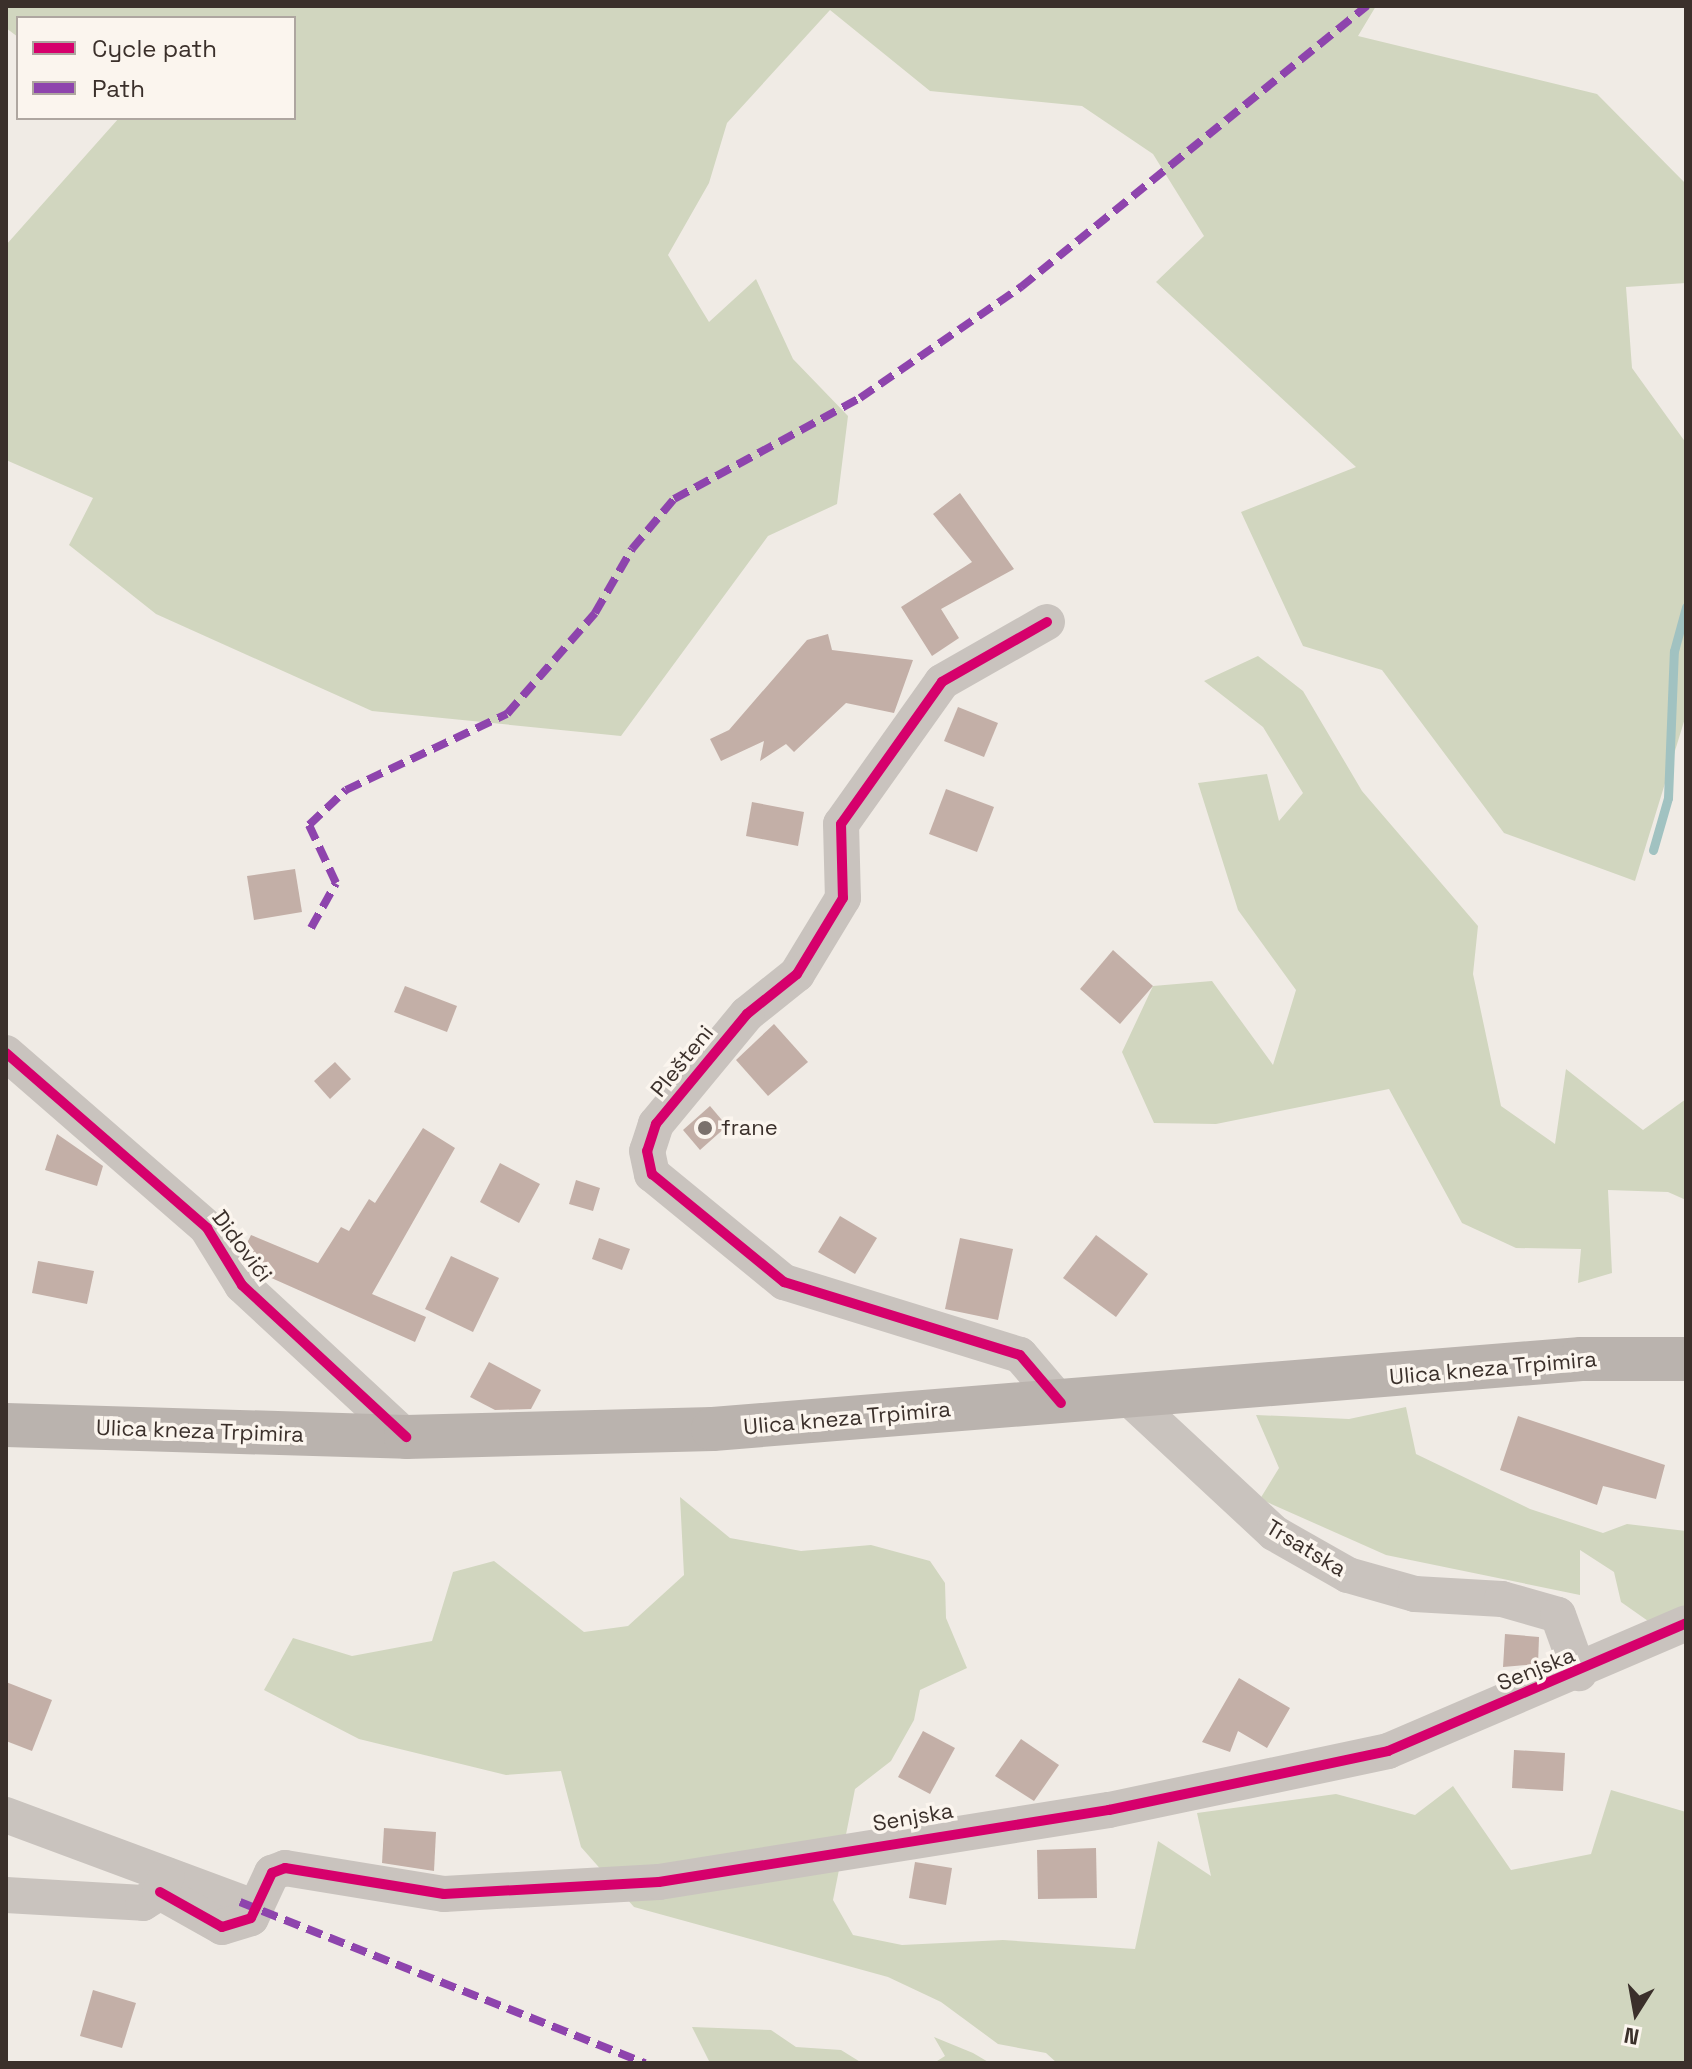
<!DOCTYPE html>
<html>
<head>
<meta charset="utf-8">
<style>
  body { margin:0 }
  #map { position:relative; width:1692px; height:2069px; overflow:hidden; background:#f0ebe5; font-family:"Space Grotesk",sans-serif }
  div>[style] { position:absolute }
  .green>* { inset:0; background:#d1d6bf }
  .stream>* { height:9px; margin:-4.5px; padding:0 4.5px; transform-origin:4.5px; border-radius:4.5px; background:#a1c2c1 }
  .building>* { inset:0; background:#c3afa7 }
  .minor>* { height:36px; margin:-18px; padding:0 18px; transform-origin:18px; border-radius:18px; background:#c9c3be }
  .secondary>* { height:44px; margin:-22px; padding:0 22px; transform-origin:22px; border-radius:22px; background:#bab3ae }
  .quiet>* { height:8px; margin-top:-4px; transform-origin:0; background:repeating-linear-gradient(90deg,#8e44ad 0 16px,transparent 0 24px) }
  .cycleway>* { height:10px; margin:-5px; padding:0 5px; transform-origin:5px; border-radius:5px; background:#d6006c }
  .dots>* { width:22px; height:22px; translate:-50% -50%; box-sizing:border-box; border:4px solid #fbf5ee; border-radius:50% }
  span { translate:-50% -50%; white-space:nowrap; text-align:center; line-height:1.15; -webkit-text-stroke:7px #fbf5ee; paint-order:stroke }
  .street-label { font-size:22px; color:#3b302b }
  .poi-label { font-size:22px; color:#3b302b }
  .left { translate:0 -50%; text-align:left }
  .frame { position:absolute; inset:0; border:8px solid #3b302b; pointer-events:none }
  .legend { position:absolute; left:16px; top:16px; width:280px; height:104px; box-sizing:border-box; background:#fbf5ee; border:2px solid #aea6a0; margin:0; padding:10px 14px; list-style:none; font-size:24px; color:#3b302b }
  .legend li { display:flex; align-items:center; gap:16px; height:40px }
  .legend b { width:40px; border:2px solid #aea6a0 }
  .north { position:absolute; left:1596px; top:1973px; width:80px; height:80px; -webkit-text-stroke:6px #fbf5ee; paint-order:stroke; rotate:191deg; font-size:22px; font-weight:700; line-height:32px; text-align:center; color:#3b302b }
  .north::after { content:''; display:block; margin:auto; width:28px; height:36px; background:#3b302b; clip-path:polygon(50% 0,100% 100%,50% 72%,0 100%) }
</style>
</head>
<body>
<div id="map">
  <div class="green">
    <div style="clip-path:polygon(6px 6px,1376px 6px,1358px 36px,1597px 94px,1686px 184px,1686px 283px,1626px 287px,1632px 368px,1686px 443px,1686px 715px,1635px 881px,1504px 833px,1382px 670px,1303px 646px,1241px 512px,1356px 467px,1156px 282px,1204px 236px,1153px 154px,1082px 106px,930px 91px,830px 10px,727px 123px,709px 183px,668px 255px,709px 322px,756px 279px,793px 359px,848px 416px,837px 504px,768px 536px,621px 736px,372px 711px,156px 614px,69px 545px,93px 498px,6px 460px,6px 245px,119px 118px,294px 118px,294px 18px,18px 18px,18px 37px,6px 28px)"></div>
    <div style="clip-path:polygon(1258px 656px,1303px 691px,1362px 791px,1478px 926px,1473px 974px,1501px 1106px,1555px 1144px,1566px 1069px,1643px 1130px,1686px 1099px,1686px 1200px,1668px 1192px,1608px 1190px,1612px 1273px,1578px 1283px,1581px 1249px,1516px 1248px,1462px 1223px,1389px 1089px,1216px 1124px,1154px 1123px,1122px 1052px,1153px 986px,1212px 981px,1273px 1065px,1296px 990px,1238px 910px,1198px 783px,1267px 774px,1279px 821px,1303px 793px,1263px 727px,1204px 681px)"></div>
    <div style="clip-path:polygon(1406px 1407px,1416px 1454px,1530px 1509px,1603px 1533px,1627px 1524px,1686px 1531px,1686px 1606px,1658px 1628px,1621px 1602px,1614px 1572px,1580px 1550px,1580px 1595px,1386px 1555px,1260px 1499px,1279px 1468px,1256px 1415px,1349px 1419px)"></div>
    <div style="clip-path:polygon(680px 1497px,730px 1538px,801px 1551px,871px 1545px,930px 1561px,945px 1583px,946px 1618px,967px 1668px,920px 1690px,914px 1720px,891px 1761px,855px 1789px,833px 1900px,853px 1935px,902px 1945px,1003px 1940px,1135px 1949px,1158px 1841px,1211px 1876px,1197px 1813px,1336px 1794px,1415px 1815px,1453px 1786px,1511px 1870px,1591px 1854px,1611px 1790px,1686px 1812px,1686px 2063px,1057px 2063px,1046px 2053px,998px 2044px,941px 2002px,888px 1977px,634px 1907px,581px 1847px,561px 1771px,506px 1775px,359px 1739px,264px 1690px,293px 1638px,352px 1656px,432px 1641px,453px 1572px,494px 1561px,584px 1632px,628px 1626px,684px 1575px)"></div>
    <div style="clip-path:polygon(692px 2027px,771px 2030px,796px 2047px,841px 2050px,862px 2063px,710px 2063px)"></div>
    <div style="clip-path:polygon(934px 2037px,973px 2053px,990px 2063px,934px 2063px,945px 2056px)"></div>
  </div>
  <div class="stream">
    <div style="left:1653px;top:850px;width:54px;rotate:-73.9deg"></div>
    <div style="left:1668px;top:798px;width:147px;rotate:-87.7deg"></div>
    <div style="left:1674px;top:651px;width:46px;rotate:-74.7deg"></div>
  </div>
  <div class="building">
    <div style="clip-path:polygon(960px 493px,1014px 569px,941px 609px,959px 638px,932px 656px,901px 607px,972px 562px,933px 514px)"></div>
    <div style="clip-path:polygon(828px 634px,832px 650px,913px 660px,894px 713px,846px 703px,794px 752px,786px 744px,760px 761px,764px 741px,721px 761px,710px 739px,729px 730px,807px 640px)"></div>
    <div style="clip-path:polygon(958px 707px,998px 723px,984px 757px,944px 741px)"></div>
    <div style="clip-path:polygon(946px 789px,994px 807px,977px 852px,929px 834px)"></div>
    <div style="clip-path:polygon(752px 802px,804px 812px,798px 846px,746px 836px)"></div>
    <div style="clip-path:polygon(295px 869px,302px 912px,254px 920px,247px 876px)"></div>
    <div style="clip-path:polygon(1113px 950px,1153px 986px,1120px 1024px,1080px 989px)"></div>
    <div style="clip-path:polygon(405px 986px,457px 1006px,447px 1032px,394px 1012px)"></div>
    <div style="clip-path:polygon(774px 1024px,808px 1062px,768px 1096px,736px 1060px)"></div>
    <div style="clip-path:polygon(335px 1062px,351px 1079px,330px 1099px,314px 1081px)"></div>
    <div style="clip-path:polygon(710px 1106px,727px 1126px,700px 1150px,683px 1130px)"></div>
    <div style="clip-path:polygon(423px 1128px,455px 1148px,372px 1294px,426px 1317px,415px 1342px,258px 1272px,244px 1249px,251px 1235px,318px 1263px,341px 1227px,349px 1231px,369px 1199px,375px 1203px)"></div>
    <div style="clip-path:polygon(57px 1134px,103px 1166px,97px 1186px,45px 1170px)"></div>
    <div style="clip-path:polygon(500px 1163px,540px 1184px,519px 1223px,480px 1202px)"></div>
    <div style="clip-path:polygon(576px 1180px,600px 1188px,593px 1211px,569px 1204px)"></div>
    <div style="clip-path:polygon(840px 1216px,877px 1238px,855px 1274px,818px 1252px)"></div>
    <div style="clip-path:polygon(1096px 1235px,1148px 1274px,1116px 1317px,1063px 1278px)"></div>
    <div style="clip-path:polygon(599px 1238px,630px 1249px,622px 1270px,592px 1259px)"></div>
    <div style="clip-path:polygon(960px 1238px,1013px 1249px,998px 1320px,945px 1309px)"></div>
    <div style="clip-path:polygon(451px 1256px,499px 1278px,473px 1332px,425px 1309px)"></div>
    <div style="clip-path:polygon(38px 1261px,94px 1271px,87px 1304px,32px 1293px)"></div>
    <div style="clip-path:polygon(489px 1362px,541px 1390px,531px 1409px,495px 1410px,470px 1397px)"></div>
    <div style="clip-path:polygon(1518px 1416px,1665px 1465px,1656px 1499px,1603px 1486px,1597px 1505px,1500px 1470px)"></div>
    <div style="clip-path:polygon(1505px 1634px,1539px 1637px,1538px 1664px,1503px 1667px)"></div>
    <div style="clip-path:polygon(1239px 1678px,1290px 1708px,1267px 1748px,1238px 1731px,1230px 1752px,1202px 1742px)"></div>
    <div style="clip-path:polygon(6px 1682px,52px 1700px,32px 1751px,6px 1741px)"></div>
    <div style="clip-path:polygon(923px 1731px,955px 1748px,930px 1794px,898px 1777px)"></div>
    <div style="clip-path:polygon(1021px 1739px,1059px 1765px,1034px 1801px,995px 1776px)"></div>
    <div style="clip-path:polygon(1514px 1750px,1565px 1753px,1563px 1791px,1512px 1788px)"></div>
    <div style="clip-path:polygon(384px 1828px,436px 1832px,434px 1871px,382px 1863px)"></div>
    <div style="clip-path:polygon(1096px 1848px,1097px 1898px,1038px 1899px,1037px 1850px)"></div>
    <div style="clip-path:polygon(915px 1862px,952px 1868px,946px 1905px,909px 1898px)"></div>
    <div style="clip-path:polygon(93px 1990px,136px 2003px,122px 2048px,80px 2036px)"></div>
  </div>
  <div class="minor">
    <div style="left:1047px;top:622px;width:121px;rotate:150.3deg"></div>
    <div style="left:942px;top:682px;width:174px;rotate:125.4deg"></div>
    <div style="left:841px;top:824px;width:74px;rotate:88.5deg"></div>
    <div style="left:843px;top:898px;width:89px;rotate:121.2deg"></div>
    <div style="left:797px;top:974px;width:64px;rotate:141.3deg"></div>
    <div style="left:747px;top:1014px;width:143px;rotate:129.6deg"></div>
    <div style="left:656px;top:1124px;width:28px;rotate:108deg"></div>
    <div style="left:647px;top:1151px;width:24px;rotate:78deg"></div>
    <div style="left:652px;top:1174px;width:171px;rotate:39.3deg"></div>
    <div style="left:784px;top:1282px;width:247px;rotate:17.2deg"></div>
    <div style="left:1020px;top:1355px;width:63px;rotate:49.5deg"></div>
    <div style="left:6px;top:1053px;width:267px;rotate:41deg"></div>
    <div style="left:207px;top:1228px;width:67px;rotate:58.4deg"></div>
    <div style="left:242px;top:1285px;width:224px;rotate:42.8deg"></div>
    <div style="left:1131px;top:1400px;width:195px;rotate:42.9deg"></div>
    <div style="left:1274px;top:1533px;width:85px;rotate:29.6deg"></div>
    <div style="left:1348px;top:1575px;width:70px;rotate:15.8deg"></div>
    <div style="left:1415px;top:1594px;width:87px;rotate:3.3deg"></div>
    <div style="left:1502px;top:1599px;width:58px;rotate:15.9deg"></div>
    <div style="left:1558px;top:1615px;width:62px;rotate:70.1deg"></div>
    <div style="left:6px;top:1815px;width:250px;rotate:20.4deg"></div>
    <div style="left:160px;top:1892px;width:71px;rotate:29.4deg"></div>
    <div style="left:222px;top:1927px;width:30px;rotate:-17deg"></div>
    <div style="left:251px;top:1918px;width:50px;rotate:-65deg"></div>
    <div style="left:272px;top:1873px;width:14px;rotate:-21deg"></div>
    <div style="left:285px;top:1868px;width:161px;rotate:9.3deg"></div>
    <div style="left:444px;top:1894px;width:215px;rotate:-3.2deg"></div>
    <div style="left:659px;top:1882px;width:456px;rotate:-9.1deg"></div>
    <div style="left:1109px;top:1810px;width:285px;rotate:-11.9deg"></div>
    <div style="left:1388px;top:1751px;width:324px;rotate:-23.2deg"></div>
    <div style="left:6px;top:1895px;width:137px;rotate:3.3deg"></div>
    <div style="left:143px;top:1903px;width:20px;rotate:-33deg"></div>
    <div style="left:160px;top:1892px;width:18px;rotate:-68deg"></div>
  </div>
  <div class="secondary">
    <div style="left:6px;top:1425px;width:400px;rotate:1.7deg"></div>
    <div style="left:406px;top:1437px;width:307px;rotate:-1.5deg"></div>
    <div style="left:713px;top:1429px;width:871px;rotate:-4.61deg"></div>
    <div style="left:1581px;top:1359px;width:105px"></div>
  </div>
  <div class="quiet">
    <div style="left:311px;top:928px;width:51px;rotate:-60.9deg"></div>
    <div style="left:336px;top:883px;width:64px;rotate:-115deg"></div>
    <div style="left:309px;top:825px;width:51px;rotate:-43.4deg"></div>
    <div style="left:346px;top:790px;width:178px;rotate:-25.3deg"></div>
    <div style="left:507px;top:714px;width:134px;rotate:-48.9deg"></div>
    <div style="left:595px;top:613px;width:74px;rotate:-60deg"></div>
    <div style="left:632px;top:549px;width:65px;rotate:-50deg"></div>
    <div style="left:674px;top:499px;width:212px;rotate:-28.5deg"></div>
    <div style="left:860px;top:398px;width:196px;rotate:-34.6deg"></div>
    <div style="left:1021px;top:287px;width:446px;rotate:-39.1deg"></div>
    <div style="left:240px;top:1902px;width:436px;rotate:21.7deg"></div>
  </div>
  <div class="cycleway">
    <div style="left:1047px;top:622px;width:121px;rotate:150.3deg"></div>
    <div style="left:942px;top:682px;width:174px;rotate:125.4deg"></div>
    <div style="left:841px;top:824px;width:74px;rotate:88.5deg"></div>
    <div style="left:843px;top:898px;width:89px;rotate:121.2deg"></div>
    <div style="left:797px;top:974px;width:64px;rotate:141.3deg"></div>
    <div style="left:747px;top:1014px;width:143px;rotate:129.6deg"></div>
    <div style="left:656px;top:1124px;width:28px;rotate:108deg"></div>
    <div style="left:647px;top:1151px;width:24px;rotate:78deg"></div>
    <div style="left:652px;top:1174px;width:171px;rotate:39.3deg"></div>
    <div style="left:784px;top:1282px;width:247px;rotate:17.2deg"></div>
    <div style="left:1020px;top:1355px;width:63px;rotate:49.5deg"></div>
    <div style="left:6px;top:1053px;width:267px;rotate:41deg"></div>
    <div style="left:207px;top:1228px;width:67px;rotate:58.4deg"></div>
    <div style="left:242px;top:1285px;width:224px;rotate:42.8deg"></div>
    <div style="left:160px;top:1892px;width:71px;rotate:29.4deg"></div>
    <div style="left:222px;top:1927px;width:30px;rotate:-17deg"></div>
    <div style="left:251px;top:1918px;width:50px;rotate:-65deg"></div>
    <div style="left:272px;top:1873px;width:14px;rotate:-21deg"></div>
    <div style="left:285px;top:1868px;width:161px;rotate:9.3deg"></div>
    <div style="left:444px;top:1894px;width:215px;rotate:-3.2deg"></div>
    <div style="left:659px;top:1882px;width:456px;rotate:-9.1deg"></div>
    <div style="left:1109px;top:1810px;width:285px;rotate:-11.9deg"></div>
    <div style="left:1388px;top:1751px;width:324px;rotate:-23.2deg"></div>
  </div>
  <div class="dots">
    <div style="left:705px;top:1128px;background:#7a716c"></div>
  </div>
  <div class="street-label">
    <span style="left:682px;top:1061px;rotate:-51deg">Plešteni</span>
    <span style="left:242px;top:1246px;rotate:53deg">Didovići</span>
    <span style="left:1493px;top:1368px;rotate:-5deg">Ulica kneza Trpimira</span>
    <span style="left:847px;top:1418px;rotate:-5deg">Ulica kneza Trpimira</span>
    <span style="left:200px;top:1431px;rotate:2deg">Ulica kneza Trpimira</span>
    <span style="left:1306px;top:1548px;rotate:31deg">Trsatska</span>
    <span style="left:1536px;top:1669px;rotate:-22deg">Senjska</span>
    <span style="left:913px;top:1817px;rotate:-10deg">Senjska</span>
  </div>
  <div class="poi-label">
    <span class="left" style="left:721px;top:1128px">frane</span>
  </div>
  <div class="frame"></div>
  <ul class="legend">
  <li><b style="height:10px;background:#d6006c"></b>Cycle path</li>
  <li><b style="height:10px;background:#8e44ad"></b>Path</li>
  </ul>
  <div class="north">N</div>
</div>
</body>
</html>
